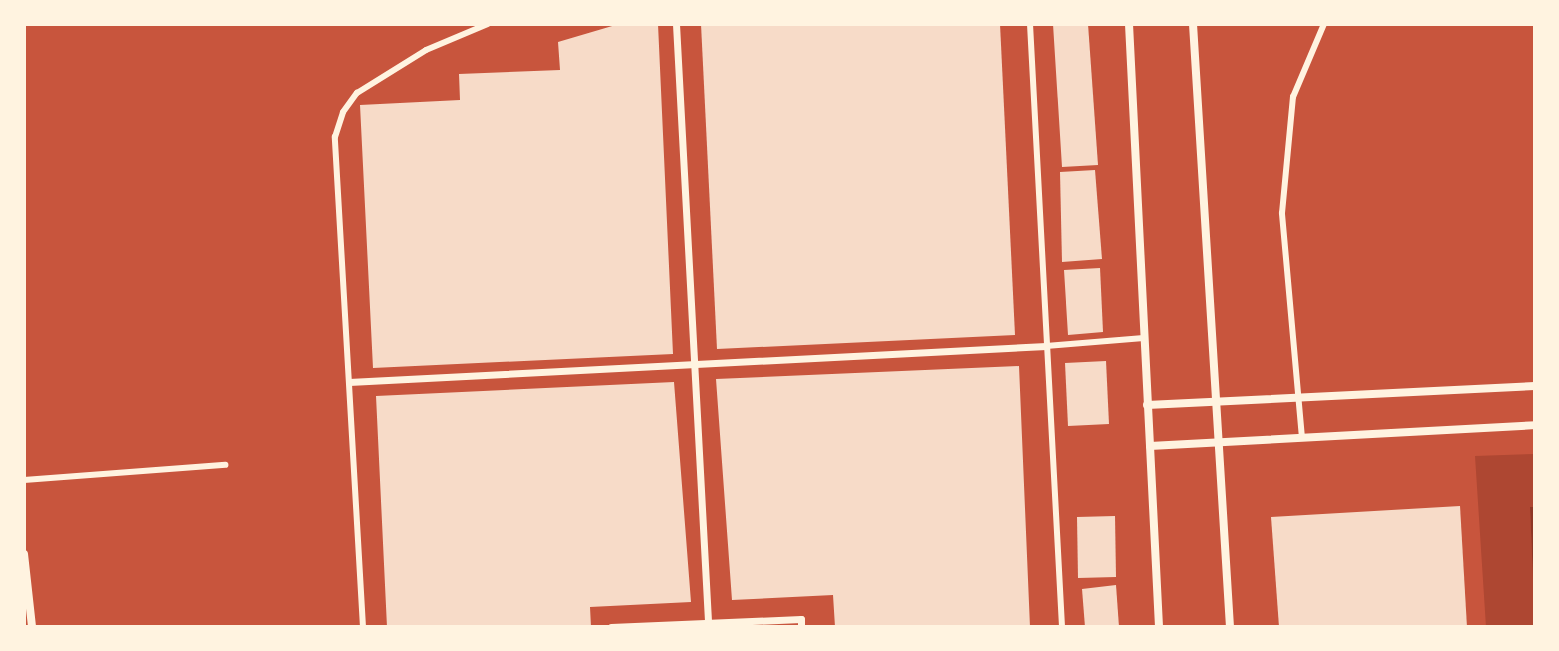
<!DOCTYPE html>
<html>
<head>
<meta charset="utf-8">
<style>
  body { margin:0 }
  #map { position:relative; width:1559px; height:651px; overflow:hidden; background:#c8553d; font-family:"Space Grotesk",sans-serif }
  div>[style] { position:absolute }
  .green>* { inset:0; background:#ae4732 }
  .water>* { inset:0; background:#8f3625 }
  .building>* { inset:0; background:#f7dbc8 }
  .service>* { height:6px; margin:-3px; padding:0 3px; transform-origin:3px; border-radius:3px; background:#fff3e0 }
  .pedestrian>* { height:7px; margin:-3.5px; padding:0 3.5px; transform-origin:3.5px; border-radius:3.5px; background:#fff3e0 }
  .minor>* { height:8px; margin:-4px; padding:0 4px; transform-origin:4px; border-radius:4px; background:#fff3e0 }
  span { translate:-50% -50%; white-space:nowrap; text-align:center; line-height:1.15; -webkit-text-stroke:7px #fff3e0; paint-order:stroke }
  .frame { position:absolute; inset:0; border:26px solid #fff3e0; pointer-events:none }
</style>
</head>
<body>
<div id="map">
  <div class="green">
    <div style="clip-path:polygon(1535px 454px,1535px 507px,1530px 508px,1535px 627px,1486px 627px,1475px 456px)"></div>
  </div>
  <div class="water">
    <div style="clip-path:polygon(1530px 507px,1535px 507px,1535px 627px)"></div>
  </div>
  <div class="building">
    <div style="clip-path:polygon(619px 24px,658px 24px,673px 354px,373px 368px,360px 105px,460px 100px,459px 74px,560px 70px,558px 42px)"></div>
    <div style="clip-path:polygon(701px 24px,1000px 24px,1015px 335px,717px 349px)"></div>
    <div style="clip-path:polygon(1053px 24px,1088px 24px,1098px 165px,1062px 167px)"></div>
    <div style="clip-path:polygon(1095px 170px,1102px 259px,1062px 262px,1060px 172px)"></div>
    <div style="clip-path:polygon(1100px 268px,1103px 332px,1068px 335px,1064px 270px)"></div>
    <div style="clip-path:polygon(1106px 361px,1109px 424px,1068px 426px,1065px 363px)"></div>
    <div style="clip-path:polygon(1019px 366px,1030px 627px,835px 627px,833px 595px,732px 600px,716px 379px)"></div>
    <div style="clip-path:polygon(674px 382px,691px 602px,590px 607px,591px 627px,387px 627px,376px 396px)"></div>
    <div style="clip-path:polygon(1460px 506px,1467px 627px,1279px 627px,1271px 517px)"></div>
    <div style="clip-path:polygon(1115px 516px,1116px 577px,1078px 578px,1077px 517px)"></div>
    <div style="clip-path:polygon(1116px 585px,1119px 627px,1085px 627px,1082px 589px)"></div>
  </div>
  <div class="service">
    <div style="left:1030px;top:24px;width:604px;rotate:86.96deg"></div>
    <div style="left:1046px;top:346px;width:98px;rotate:-4.7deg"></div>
    <div style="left:1302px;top:438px;width:226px;rotate:-95.1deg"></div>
    <div style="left:1282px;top:213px;width:117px;rotate:-84.6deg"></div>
    <div style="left:1293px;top:97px;width:79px;rotate:-67deg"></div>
    <div style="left:24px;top:480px;width:202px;rotate:-4.3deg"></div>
    <div style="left:363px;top:627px;width:491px;rotate:-93.3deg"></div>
    <div style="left:335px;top:137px;width:26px;rotate:-72deg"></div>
    <div style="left:343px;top:112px;width:24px;rotate:-54deg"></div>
    <div style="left:357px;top:93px;width:81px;rotate:-31.9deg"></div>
    <div style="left:426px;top:50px;width:67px;rotate:-22.8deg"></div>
  </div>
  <div class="pedestrian">
    <div style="left:676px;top:24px;width:598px;rotate:86.93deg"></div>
    <div style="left:349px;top:382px;width:698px;rotate:-2.96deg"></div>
    <div style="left:611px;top:627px;width:190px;rotate:-2.4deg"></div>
    <div style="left:801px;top:619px;width:8px;rotate:90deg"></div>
  </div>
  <div class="minor">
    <div style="left:1129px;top:24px;width:604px;rotate:87.15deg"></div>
    <div style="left:1193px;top:24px;width:604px;rotate:86.49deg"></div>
    <div style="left:1147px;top:405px;width:388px;rotate:-2.8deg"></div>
    <div style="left:1150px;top:446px;width:386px;rotate:-3.1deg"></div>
    <div style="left:24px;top:554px;width:73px;rotate:83.7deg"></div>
  </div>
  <div class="frame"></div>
</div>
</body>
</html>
